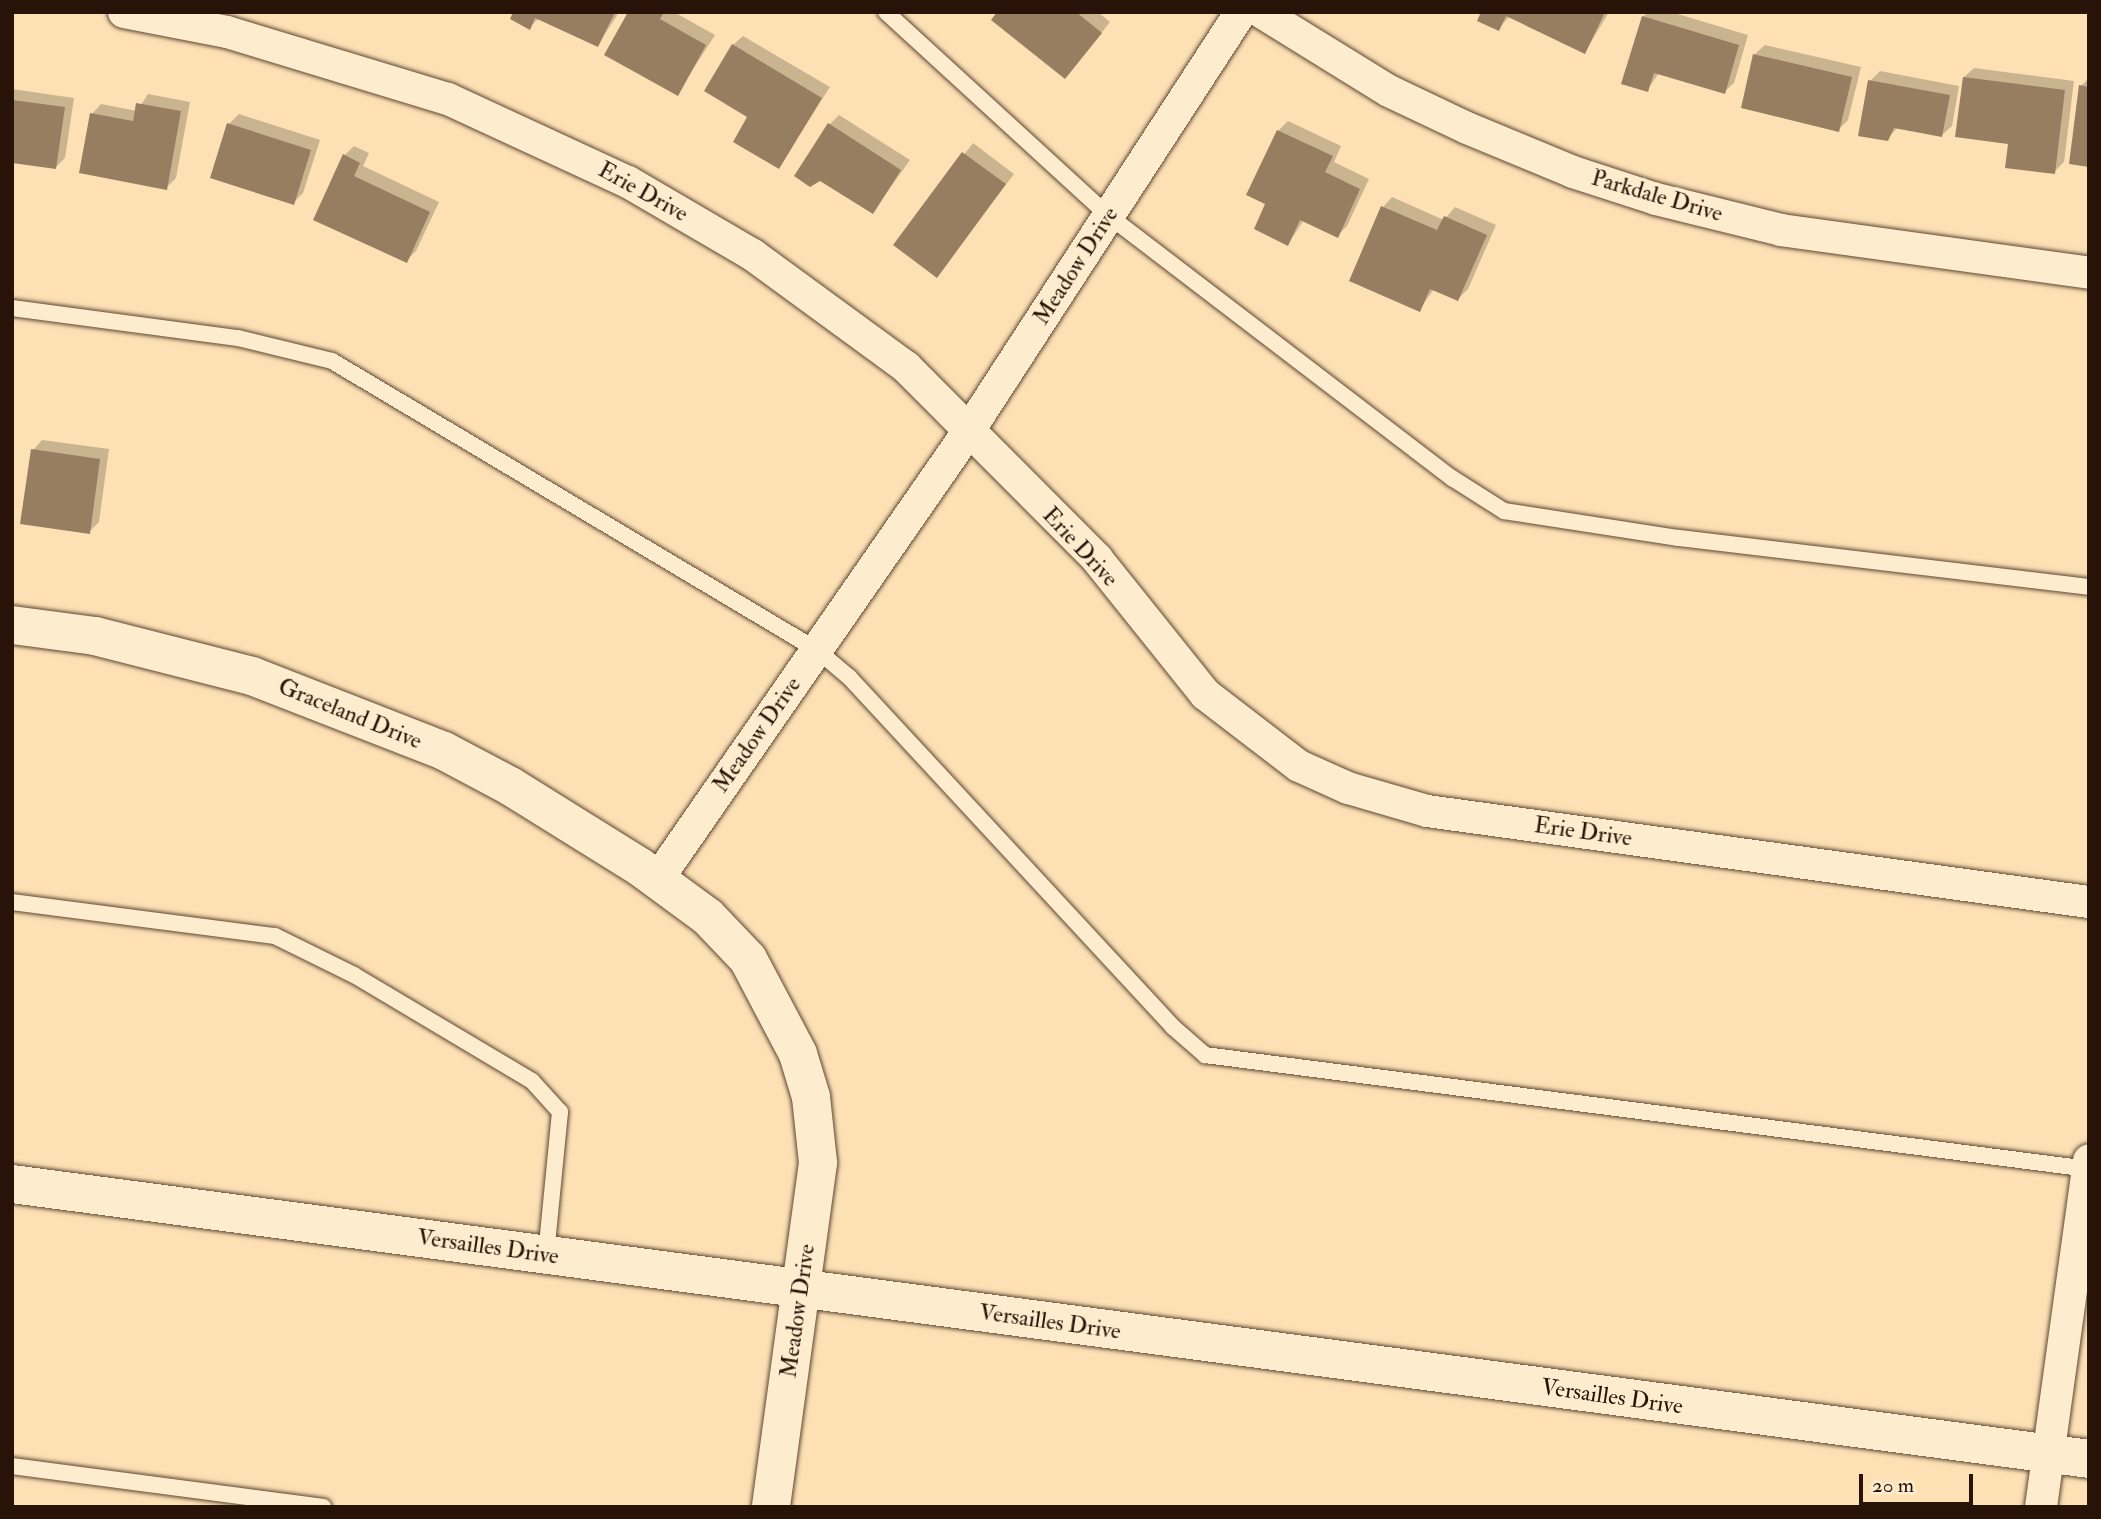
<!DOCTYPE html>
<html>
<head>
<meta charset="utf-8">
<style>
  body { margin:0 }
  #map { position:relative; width:2101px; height:1519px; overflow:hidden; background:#fde1b5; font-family:"IM FELL Double Pica",serif }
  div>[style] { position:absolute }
  .shadow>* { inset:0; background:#0003 }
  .building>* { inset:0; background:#977e61 }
  .roads { filter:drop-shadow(0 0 2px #5e4632) drop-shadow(0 0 2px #5e4632) }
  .service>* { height:16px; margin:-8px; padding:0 8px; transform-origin:8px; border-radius:8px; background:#feeccf }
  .minor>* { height:32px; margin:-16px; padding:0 16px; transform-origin:16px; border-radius:16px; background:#feeccf }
  .tertiary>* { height:38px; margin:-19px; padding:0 19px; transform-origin:19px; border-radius:19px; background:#feeccf }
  span { translate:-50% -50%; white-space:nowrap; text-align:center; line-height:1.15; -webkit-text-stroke:7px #feeccf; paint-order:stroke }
  .street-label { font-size:23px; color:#291207 }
  .frame { position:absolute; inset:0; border:14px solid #291207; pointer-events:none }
  .scale { position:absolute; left:1859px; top:1474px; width:114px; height:32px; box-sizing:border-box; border:4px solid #291207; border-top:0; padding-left:9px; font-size:21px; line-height:24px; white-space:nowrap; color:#291207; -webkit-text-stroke:5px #feeccf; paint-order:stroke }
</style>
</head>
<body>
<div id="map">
  <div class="shadow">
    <div style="clip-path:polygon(515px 12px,619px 12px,598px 45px,539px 18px,530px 27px)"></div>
    <div style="clip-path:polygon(630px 12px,674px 12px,715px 35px,677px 94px)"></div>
    <div style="clip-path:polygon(999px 12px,1098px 12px,1110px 22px,1074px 67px)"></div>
    <div style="clip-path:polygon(1483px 12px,1609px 12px,1585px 52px,1510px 16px,1498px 29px)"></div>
    <div style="clip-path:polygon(1648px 12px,1671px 12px,1748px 35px,1734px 83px,1724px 92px,1659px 73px,1647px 90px,1643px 17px)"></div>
    <div style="clip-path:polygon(743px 36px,830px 87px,779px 167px,750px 116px,733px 45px)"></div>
    <div style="clip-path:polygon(1765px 45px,1861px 67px,1848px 120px,1838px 130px,1755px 54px)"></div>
    <div style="clip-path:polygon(1974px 68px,2074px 81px,2064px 162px,2054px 172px,2010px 143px,1964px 77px)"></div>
    <div style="clip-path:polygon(1880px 71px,1959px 86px,1952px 126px,1942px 135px,1898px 127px,1887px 139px,1870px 81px)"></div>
    <div style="clip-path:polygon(2089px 78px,2089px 165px,2081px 86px)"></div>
    <div style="clip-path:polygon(12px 89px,74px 98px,65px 158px,55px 168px,12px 162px)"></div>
    <div style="clip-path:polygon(148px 94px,190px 102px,176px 178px,166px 188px,92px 114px,101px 104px,137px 111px)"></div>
    <div style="clip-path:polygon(239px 114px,320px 140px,303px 193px,293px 203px,229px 124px)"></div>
    <div style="clip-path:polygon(839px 115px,910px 160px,873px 212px,829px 125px)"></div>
    <div style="clip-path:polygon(1288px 121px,1341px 146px,1334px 162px,1369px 179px,1347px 226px,1337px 236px,1304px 220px,1288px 244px,1268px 203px,1278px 131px)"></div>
    <div style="clip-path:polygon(973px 143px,1014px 174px,937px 275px,895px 245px)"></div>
    <div style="clip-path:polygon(354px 146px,369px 153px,363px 166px,439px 202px,416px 251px,406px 261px,315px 219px,344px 156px)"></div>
    <div style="clip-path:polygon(1392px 197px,1444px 220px,1455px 207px,1496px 225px,1468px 289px,1458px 299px,1434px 289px,1419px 310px,1383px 207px)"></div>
    <div style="clip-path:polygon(42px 440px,109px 449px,99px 522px,89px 532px,33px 450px)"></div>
  </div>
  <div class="building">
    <div style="clip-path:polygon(513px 12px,615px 12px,598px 47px,535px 18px,530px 30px,510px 19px)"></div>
    <div style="clip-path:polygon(628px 12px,664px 12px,660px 19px,706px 45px,678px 96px,604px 55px)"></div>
    <div style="clip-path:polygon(997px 12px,1076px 12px,1102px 33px,1065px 79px,991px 20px)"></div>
    <div style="clip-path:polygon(1481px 12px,1605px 12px,1585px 54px,1506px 16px,1499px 31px,1477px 21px)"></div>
    <div style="clip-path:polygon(1642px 16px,1739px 45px,1725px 94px,1654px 73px,1648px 92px,1621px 84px)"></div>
    <div style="clip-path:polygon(732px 44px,822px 98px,779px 169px,733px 142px,747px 117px,704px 91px)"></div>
    <div style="clip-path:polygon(1753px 54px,1852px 77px,1839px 132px,1741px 108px)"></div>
    <div style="clip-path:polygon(1963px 77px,2065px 90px,2055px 174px,2005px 168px,2008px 144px,1955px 137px)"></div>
    <div style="clip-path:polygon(1868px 80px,1950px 95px,1942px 137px,1894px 128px,1888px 141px,1858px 136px)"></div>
    <div style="clip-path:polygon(2079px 85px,2089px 87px,2089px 167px,2069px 164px)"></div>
    <div style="clip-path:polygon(12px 100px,65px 107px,56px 169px,12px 163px)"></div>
    <div style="clip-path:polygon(136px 103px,181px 111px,167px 190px,79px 173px,90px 113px,133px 121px)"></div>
    <div style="clip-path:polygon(227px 123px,311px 150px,294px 205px,210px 178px)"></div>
    <div style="clip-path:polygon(828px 123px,901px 170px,873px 214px,820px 181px,810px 187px,794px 176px)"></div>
    <div style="clip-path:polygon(1277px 130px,1333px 156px,1325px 172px,1360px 189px,1338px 238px,1300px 220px,1288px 246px,1254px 229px,1265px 204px,1246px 195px)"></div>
    <div style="clip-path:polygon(962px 152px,1006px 184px,937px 278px,893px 245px)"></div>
    <div style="clip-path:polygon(343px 154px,360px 163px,354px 176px,430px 212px,407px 263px,313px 220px)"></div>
    <div style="clip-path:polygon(1381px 206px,1437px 230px,1444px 216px,1487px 235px,1458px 301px,1430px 289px,1420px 312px,1349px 281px)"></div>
    <div style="clip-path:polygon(31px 449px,100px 459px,90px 534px,20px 524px)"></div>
  </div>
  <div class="roads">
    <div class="service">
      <div style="left:886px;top:12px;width:302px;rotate:42.5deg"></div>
      <div style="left:1109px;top:216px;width:432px;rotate:37.4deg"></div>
      <div style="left:1452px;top:478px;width:62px;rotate:32.4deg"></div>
      <div style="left:1504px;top:511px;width:177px;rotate:8.8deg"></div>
      <div style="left:1679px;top:538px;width:413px;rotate:6.8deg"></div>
      <div style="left:12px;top:308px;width:228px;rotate:7.6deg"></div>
      <div style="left:238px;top:338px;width:97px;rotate:13.7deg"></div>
      <div style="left:332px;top:361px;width:565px;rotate:30.79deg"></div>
      <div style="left:817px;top:650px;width:42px;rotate:40.2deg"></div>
      <div style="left:849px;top:677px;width:477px;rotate:47.2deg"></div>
      <div style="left:1173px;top:1027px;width:43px;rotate:41.2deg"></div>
      <div style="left:1205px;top:1055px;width:891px;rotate:7.35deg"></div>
      <div style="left:12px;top:902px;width:265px;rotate:7.4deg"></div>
      <div style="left:275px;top:936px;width:88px;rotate:26.3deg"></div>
      <div style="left:354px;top:975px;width:207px;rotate:30.8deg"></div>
      <div style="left:532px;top:1081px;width:42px;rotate:47.9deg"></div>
      <div style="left:560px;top:1112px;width:143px;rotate:95.6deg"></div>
      <div style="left:12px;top:1466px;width:314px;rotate:7.5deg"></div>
    </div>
    <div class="minor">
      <div style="left:124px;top:12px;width:105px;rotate:11deg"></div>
      <div style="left:227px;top:32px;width:231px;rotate:16.9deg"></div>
      <div style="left:448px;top:99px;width:198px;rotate:24.8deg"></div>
      <div style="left:628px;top:182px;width:145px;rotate:30.3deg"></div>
      <div style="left:753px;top:255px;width:190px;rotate:36.2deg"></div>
      <div style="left:906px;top:367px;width:271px;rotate:45.1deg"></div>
      <div style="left:1097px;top:559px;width:173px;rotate:51.3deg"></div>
      <div style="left:1205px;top:694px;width:118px;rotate:37.5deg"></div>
      <div style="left:1299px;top:766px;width:54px;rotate:24.2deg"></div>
      <div style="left:1348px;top:788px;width:82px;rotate:16.2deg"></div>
      <div style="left:1427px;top:811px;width:668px;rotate:7.83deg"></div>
      <div style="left:1261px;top:12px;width:150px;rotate:31.7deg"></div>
      <div style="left:1389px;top:91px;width:86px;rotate:25.4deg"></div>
      <div style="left:1467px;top:128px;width:115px;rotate:22.5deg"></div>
      <div style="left:1573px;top:172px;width:87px;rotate:18deg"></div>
      <div style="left:1656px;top:199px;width:129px;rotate:13.9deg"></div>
      <div style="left:1781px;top:230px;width:311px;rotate:7.9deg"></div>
      <div style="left:657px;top:880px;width:545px;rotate:-55.23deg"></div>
      <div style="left:968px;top:432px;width:501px;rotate:-56.98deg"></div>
      <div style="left:2041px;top:1507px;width:350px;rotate:-82.1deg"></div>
    </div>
    <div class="tertiary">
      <div style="left:12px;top:625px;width:84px;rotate:7.5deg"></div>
      <div style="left:95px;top:636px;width:162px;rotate:14.3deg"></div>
      <div style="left:252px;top:676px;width:206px;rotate:21.3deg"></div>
      <div style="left:444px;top:751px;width:75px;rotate:27.9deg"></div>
      <div style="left:510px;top:786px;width:153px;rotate:31.9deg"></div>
      <div style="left:640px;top:867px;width:84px;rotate:36.3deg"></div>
      <div style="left:708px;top:917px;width:58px;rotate:46.4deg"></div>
      <div style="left:748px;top:959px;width:107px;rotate:62.2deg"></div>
      <div style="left:798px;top:1054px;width:45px;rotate:73.2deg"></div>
      <div style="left:811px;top:1097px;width:66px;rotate:83.9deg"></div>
      <div style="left:818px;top:1163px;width:347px;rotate:97.8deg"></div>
      <div style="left:12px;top:1184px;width:2095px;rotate:7.54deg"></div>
    </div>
  </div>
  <div class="street-label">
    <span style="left:643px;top:192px;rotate:29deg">Erie Drive</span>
    <span style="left:1657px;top:196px;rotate:16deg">Parkdale Drive</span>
    <span style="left:1076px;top:266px;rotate:-57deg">Meadow Drive</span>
    <span style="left:1080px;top:547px;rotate:47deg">Erie Drive</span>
    <span style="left:350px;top:714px;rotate:22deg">Graceland Drive</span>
    <span style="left:757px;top:735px;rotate:-55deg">Meadow Drive</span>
    <span style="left:1583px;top:832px;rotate:8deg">Erie Drive</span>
    <span style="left:488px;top:1247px;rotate:8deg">Versailles Drive</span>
    <span style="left:798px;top:1311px;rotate:-82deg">Meadow Drive</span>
    <span style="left:1050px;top:1322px;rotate:8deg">Versailles Drive</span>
    <span style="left:1612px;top:1397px;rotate:8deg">Versailles Drive</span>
  </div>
  <div class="frame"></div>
  <div class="scale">20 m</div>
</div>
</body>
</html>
